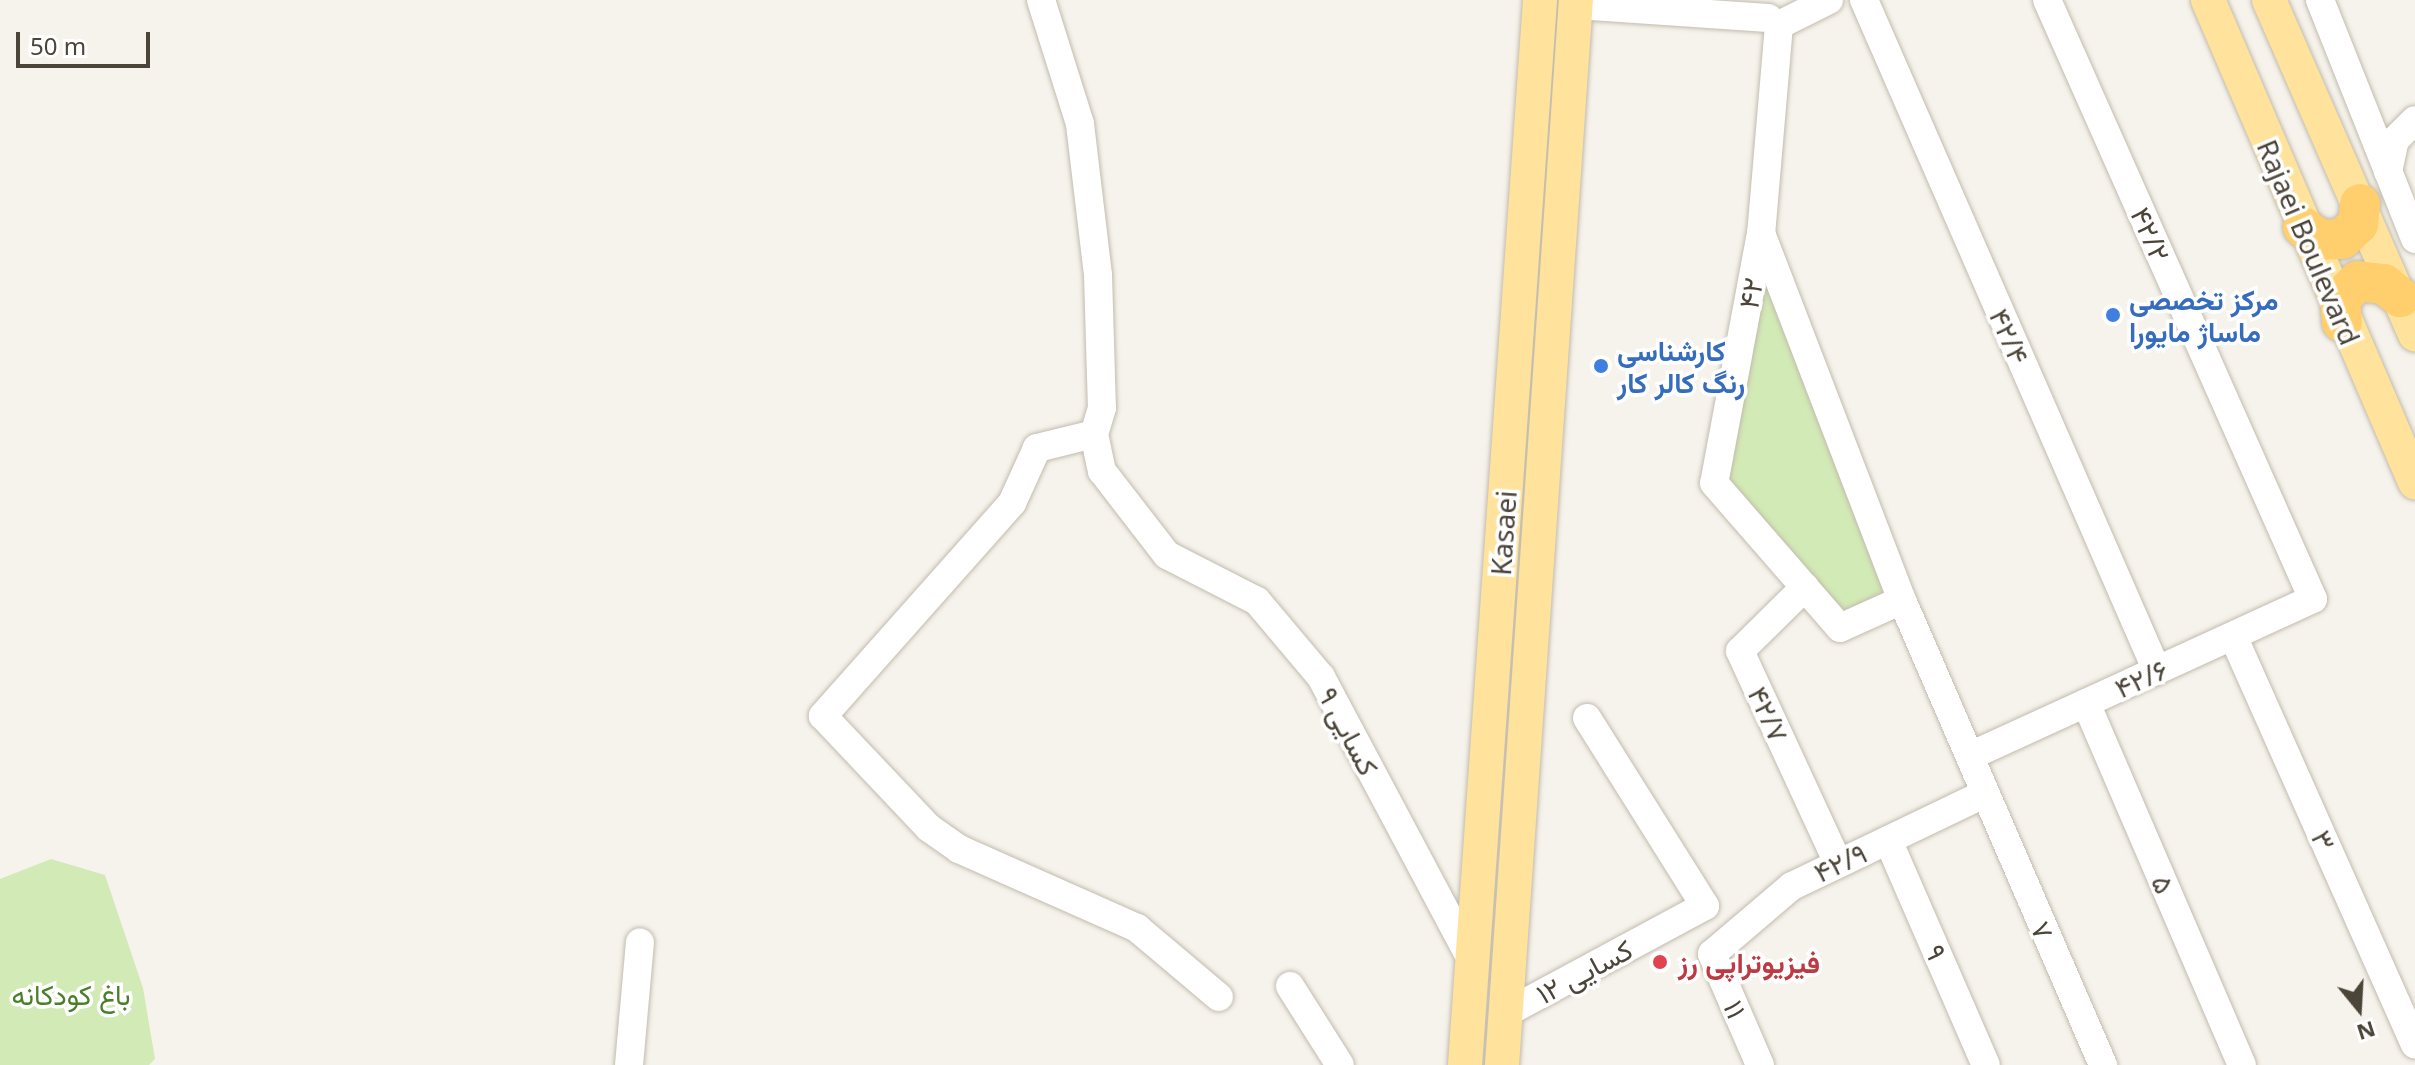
<!DOCTYPE html>
<html>
<head>
<meta charset="utf-8">
<style>
  body { margin:0 }
  #map { position:relative; width:2415px; height:1065px; overflow:hidden; background:#f6f3ec; font-family:"Noto Sans",Vazirmatn,sans-serif }
  div>[style] { position:absolute }
  .green>* { inset:0; background:#d2eab5 }
  .roads { filter:drop-shadow(0 0 2px #c2bbae) drop-shadow(0 0 2px #c2bbae) }
  .minor>* { height:28px; margin:-14px; padding:0 14px; transform-origin:14px; border-radius:14px; background:#fff }
  .major>* { height:34px; margin:-17px; padding:0 17px; transform-origin:17px; border-radius:17px; background:#ffe39c }
  .highway>* { height:40px; margin:-20px; padding:0 20px; transform-origin:20px; border-radius:20px; background:#ffcf6e }
  .dots>* { width:22px; height:22px; translate:-50% -50%; box-sizing:border-box; border:4px solid #fff; border-radius:50% }
  span { translate:-50% -50%; white-space:nowrap; text-align:center; line-height:1.15; -webkit-text-stroke:7px #fff; paint-order:stroke }
  .street-label { font-size:28px; color:#4b4439 }
  .shop-label { font-size:28px; color:#366cbe; font-weight:700 }
  .left { translate:0 -50%; text-align:left }
  .health-label { font-size:28px; color:#be3a42; font-weight:700 }
  .park-label { font-size:28px; color:#4a7f2a }
  .north { position:absolute; left:2319px; top:969px; width:80px; height:80px; -webkit-text-stroke:6px #fff; paint-order:stroke; rotate:162deg; font-size:22px; font-weight:700; line-height:32px; text-align:center; color:#4b4439 }
  .north::after { content:''; display:block; margin:auto; width:28px; height:36px; background:#4b4439; clip-path:polygon(50% 0,100% 100%,50% 72%,0 100%) }
  .scale { position:absolute; left:16px; top:32px; width:134px; height:36px; box-sizing:border-box; border:4px solid #4b4439; border-top:0; padding-left:10px; font-size:24px; line-height:28px; white-space:nowrap; color:#4b4439; -webkit-text-stroke:6px #fff; paint-order:stroke }
</style>
</head>
<body>
<div id="map">
  <div class="green">
    <div style="clip-path:polygon(1764px 275px,1890px 594px,1845px 618px,1722px 479px)"></div>
    <div style="clip-path:polygon(51px 859px,105px 875px,143px 988px,155px 1059px,149px 1065px,0 1065px,0 879px)"></div>
  </div>
  <div class="roads">
    <div class="minor">
      <div style="left:1041px;top:0;width:130px;rotate:72.5deg"></div>
      <div style="left:1080px;top:124px;width:152px;rotate:83.2deg"></div>
      <div style="left:1098px;top:275px;width:133px;rotate:88.3deg"></div>
      <div style="left:1102px;top:408px;width:27px;rotate:107deg"></div>
      <div style="left:1094px;top:434px;width:38px;rotate:78deg"></div>
      <div style="left:1102px;top:471px;width:106px;rotate:52.3deg"></div>
      <div style="left:1167px;top:555px;width:101px;rotate:27.1deg"></div>
      <div style="left:1257px;top:601px;width:99px;rotate:49.9deg"></div>
      <div style="left:1321px;top:677px;width:322px;rotate:62deg"></div>
      <div style="left:1829px;top:0;width:56px;rotate:153.4deg"></div>
      <div style="left:1779px;top:25px;width:209px;rotate:94.9deg"></div>
      <div style="left:1761px;top:233px;width:254px;rotate:100.6deg"></div>
      <div style="left:1714px;top:483px;width:192px;rotate:49deg"></div>
      <div style="left:1840px;top:628px;width:68px;rotate:-24.3deg"></div>
      <div style="left:1864px;top:0;width:732px;rotate:66.41deg"></div>
      <div style="left:2320px;top:0;width:257px;rotate:68.3deg"></div>
      <div style="left:1576px;top:5px;width:193px;rotate:3.9deg"></div>
      <div style="left:2388px;top:172px;width:33px;rotate:-78deg"></div>
      <div style="left:2395px;top:140px;width:28px;rotate:-45deg"></div>
      <div style="left:1761px;top:233px;width:393px;rotate:69deg"></div>
      <div style="left:1902px;top:600px;width:507px;rotate:66.62deg"></div>
      <div style="left:1094px;top:434px;width:59px;rotate:166.2deg"></div>
      <div style="left:1037px;top:448px;width:60px;rotate:114.4deg"></div>
      <div style="left:1012px;top:503px;width:285px;rotate:131.6deg"></div>
      <div style="left:823px;top:716px;width:154px;rotate:46.6deg"></div>
      <div style="left:929px;top:828px;width:37px;rotate:35deg"></div>
      <div style="left:959px;top:849px;width:195px;rotate:23.9deg"></div>
      <div style="left:1137px;top:928px;width:107px;rotate:40.1deg"></div>
      <div style="left:1805px;top:587px;width:91px;rotate:135.4deg"></div>
      <div style="left:1740px;top:651px;width:231px;rotate:65.2deg"></div>
      <div style="left:2233px;top:636px;width:447px;rotate:66deg"></div>
      <div style="left:2086px;top:703px;width:394px;rotate:66.7deg"></div>
      <div style="left:1970px;top:756px;width:377px;rotate:-24.6deg"></div>
      <div style="left:2313px;top:599px;width:655px;rotate:-113.94deg"></div>
      <div style="left:1888px;top:840px;width:245px;rotate:66.5deg"></div>
      <div style="left:1290px;top:986px;width:93px;rotate:57.7deg"></div>
      <div style="left:1506px;top:1013px;width:226px;rotate:-28.3deg"></div>
      <div style="left:1705px;top:906px;width:222px;rotate:-122.1deg"></div>
      <div style="left:629px;top:1065px;width:123px;rotate:-84.9deg"></div>
      <div style="left:1760px;top:1065px;width:121px;rotate:-113.4deg"></div>
      <div style="left:1712px;top:954px;width:105px;rotate:-40.4deg"></div>
      <div style="left:1792px;top:886px;width:213px;rotate:-25.6deg"></div>
    </div>
    <div class="major">
      <div style="left:2208px;top:0;width:525px;rotate:66.76deg"></div>
      <div style="left:2269px;top:0;width:365px;rotate:66.4deg"></div>
      <div style="left:1465px;top:1065px;width:1068px;rotate:-85.97deg"></div>
      <div style="left:1502px;top:1065px;width:1068px;rotate:-86.03deg"></div>
    </div>
    <div class="highway">
      <div style="left:2303px;top:227px;width:21px;rotate:37deg"></div>
      <div style="left:2320px;top:240px;width:22px;rotate:-3deg"></div>
      <div style="left:2342px;top:239px;width:22px;rotate:-43deg"></div>
      <div style="left:2358px;top:224px;width:20px;rotate:-84deg"></div>
      <div style="left:2342px;top:322px;width:23px;rotate:-95deg"></div>
      <div style="left:2340px;top:299px;width:25px;rotate:-45deg"></div>
      <div style="left:2358px;top:281px;width:26px;rotate:7deg"></div>
      <div style="left:2384px;top:284px;width:21px;rotate:39deg"></div>
    </div>
  </div>
  <div class="dots">
    <div style="left:2113px;top:315px;background:#3f7fe0"></div>
    <div style="left:1601px;top:366px;background:#3f7fe0"></div>
    <div style="left:1660px;top:962px;background:#e0444e"></div>
  </div>
  <div class="street-label">
    <span style="left:2151px;top:234px;rotate:66deg">۴۲/۲</span>
    <span style="left:2309px;top:242px;rotate:67deg">Rajaei Boulevard</span>
    <span style="left:1750px;top:293px;rotate:-79deg">۴۲</span>
    <span style="left:2010px;top:336px;rotate:66deg">۴۲/۴</span>
    <span style="left:1503px;top:533px;rotate:-86deg">Kasaei</span>
    <span style="left:2141px;top:678px;rotate:-24deg">۴۲/۶</span>
    <span style="left:1769px;top:714px;rotate:65deg">۴۲/۷</span>
    <span style="left:1349px;top:731px;rotate:62deg">۹ کسایی</span>
    <span style="left:2324px;top:840px;rotate:66deg">۳</span>
    <span style="left:1840px;top:862px;rotate:-25deg">۴۲/۹</span>
    <span style="left:2164px;top:884px;rotate:67deg">۵</span>
    <span style="left:2043px;top:930px;rotate:66deg">۷</span>
    <span style="left:1937px;top:952px;rotate:66deg">۹</span>
    <span style="left:1584px;top:971px;rotate:-28deg">۱۲ کسایی</span>
    <span style="left:1736px;top:1009px;rotate:67deg">۱۱</span>
  </div>
  <div class="shop-label">
    <span class="left" style="left:2129px;top:315px">مرکز تخصصی<br>ماساژ مایورا</span>
    <span class="left" style="left:1617px;top:366px">کارشناسی<br>رنگ کالر کار</span>
  </div>
  <div class="health-label">
    <span class="left" style="left:1678px;top:962px">فیزیوتراپی رز</span>
  </div>
  <div class="park-label">
    <span style="left:71px;top:994px">باغ کودکانه</span>
  </div>
  <div class="north">N</div>
  <div class="scale">50 m</div>
</div>
</body>
</html>
